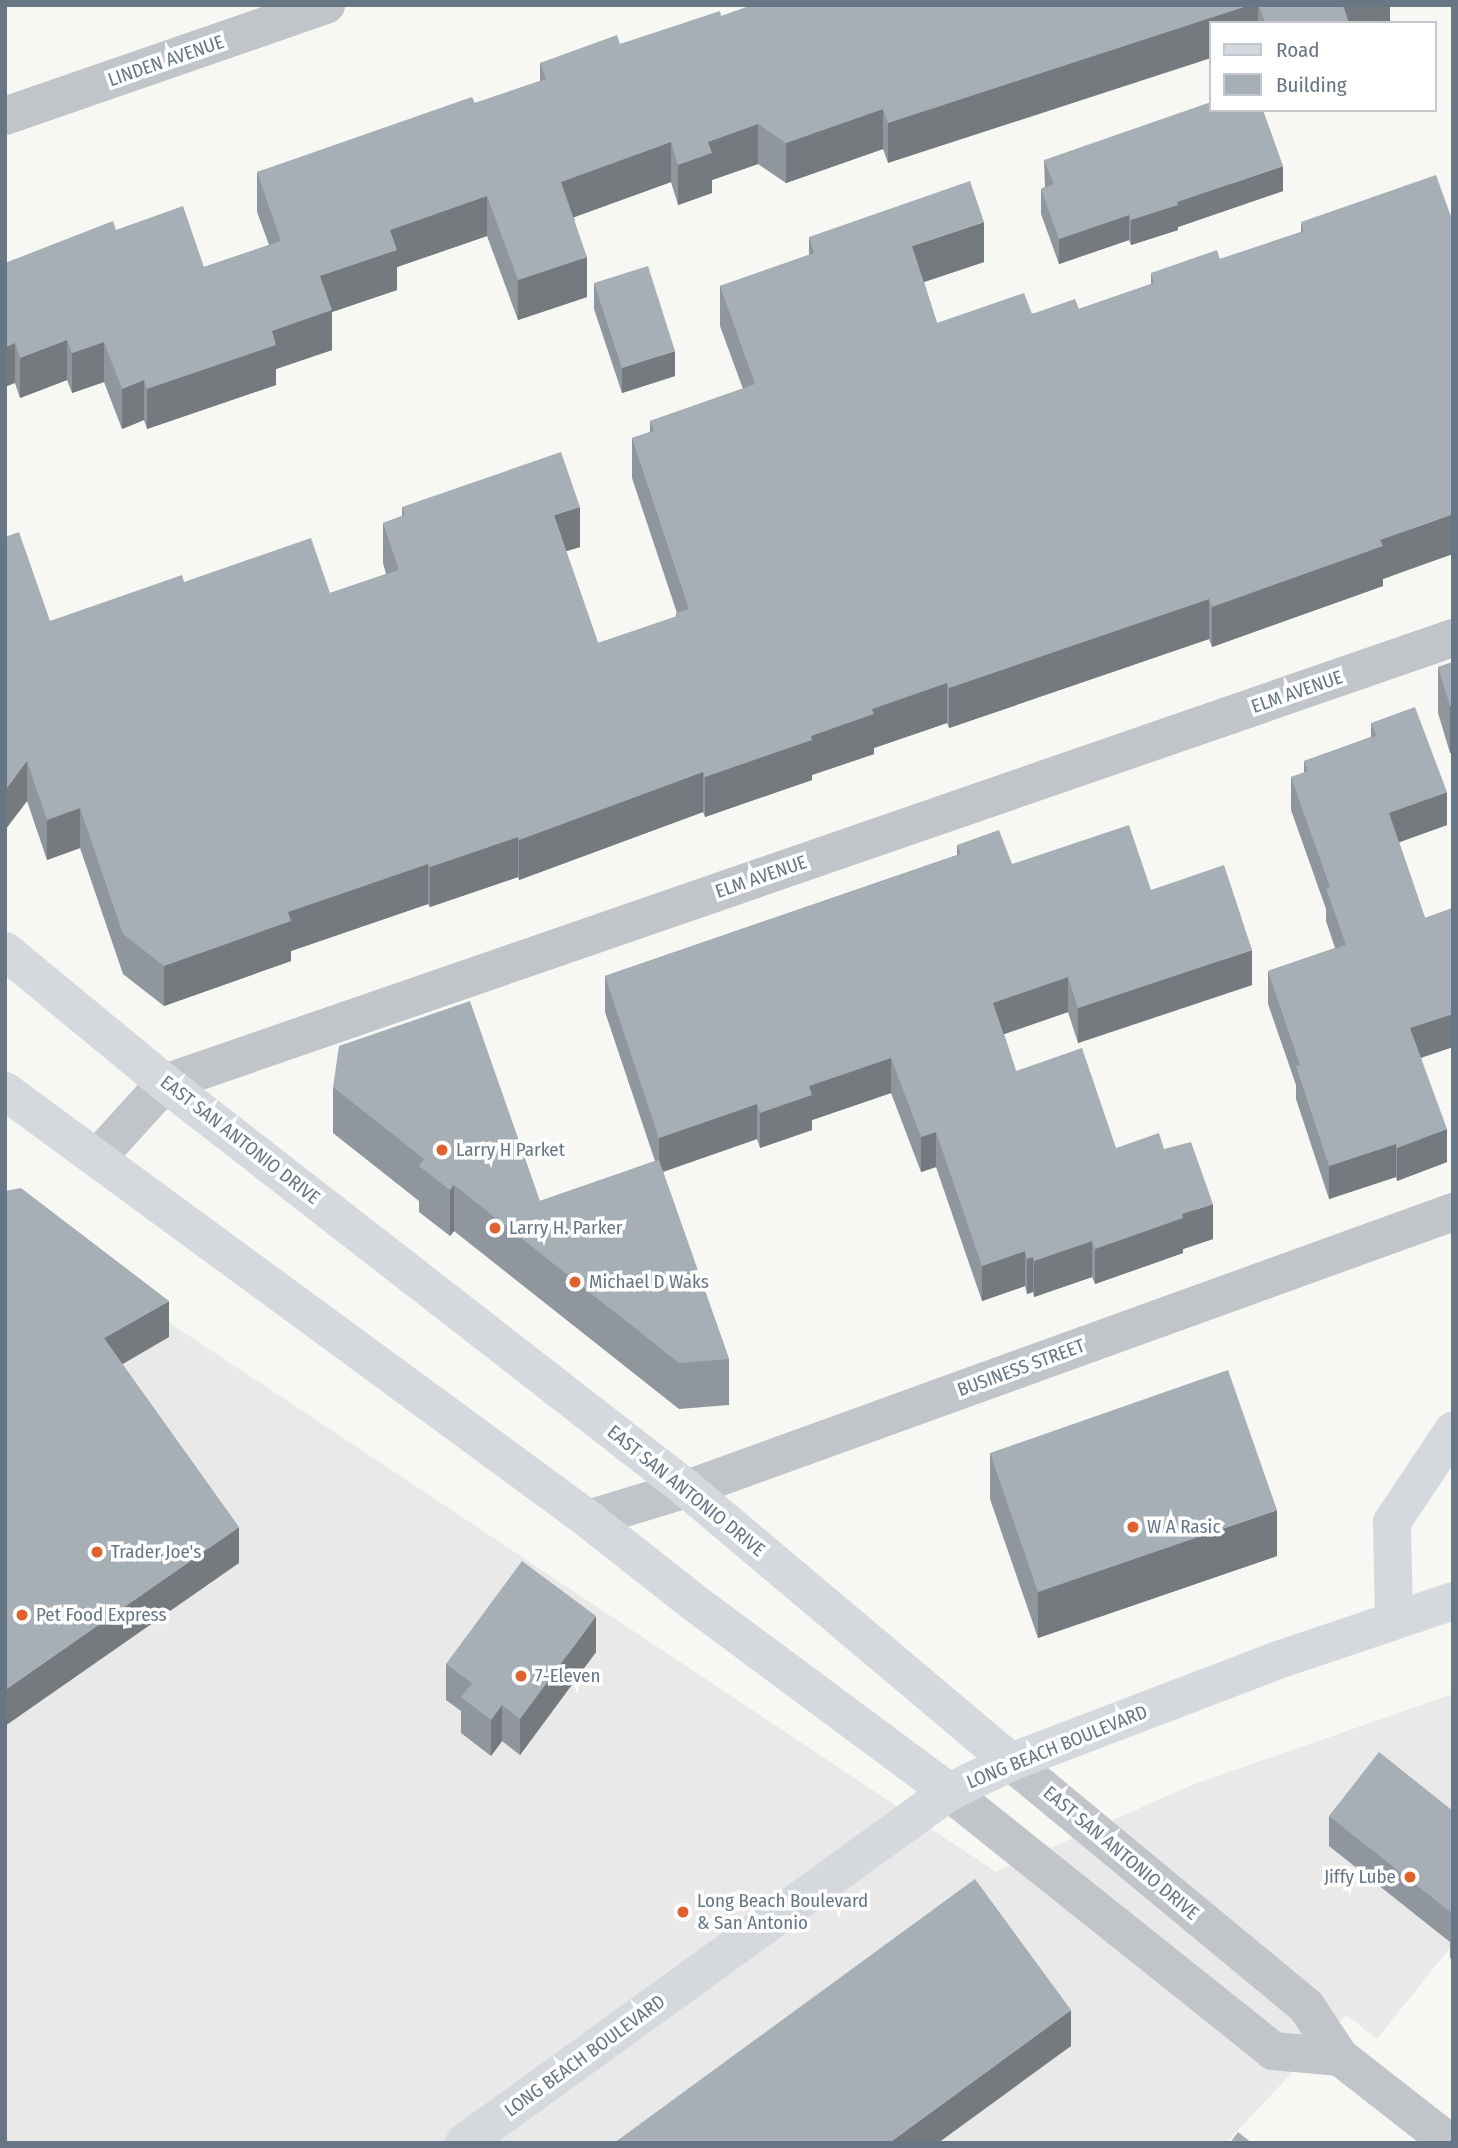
<!DOCTYPE html>
<html>
<head>
<meta charset="utf-8">
<style>
  body { margin:0 }
  #map { position:relative; width:1458px; height:2148px; overflow:hidden; background:#f7f7f4; font-family:"Fira Sans Condensed",sans-serif }
  div>[style] { position:absolute }
  .built>* { inset:0; background:#e8e9e8 }
  .minor>* { height:38px; margin:-19px; padding:0 19px; transform-origin:19px; border-radius:19px; background:#c1c4c8 }
  .major>* { height:38px; margin:-19px; padding:0 19px; transform-origin:19px; border-radius:19px; background:#d5d9dd }
  .wall>* { inset:0; background:#90969d }
  .shaded-wall>* { inset:0; background:#757a7f }
  .building>* { inset:0; background:#a7afb6 }
  .dots>* { width:19px; height:19px; translate:-50% -50%; box-sizing:border-box; border:4px solid #fff; border-radius:50% }
  span { translate:-50% -50%; white-space:nowrap; text-align:center; line-height:1.15; -webkit-text-stroke:7px #fff; paint-order:stroke }
  .street-label { font-size:19px; color:#677685 }
  .poi-label { font-size:19px; color:#677685 }
  .left { translate:0 -50%; text-align:left }
  .right { translate:-100% -50%; text-align:right }
  .frame { position:absolute; inset:0; border:7px solid #677685; pointer-events:none }
  .legend { position:absolute; left:1209px; top:21px; width:228px; height:91px; box-sizing:border-box; background:#fff; border:2px solid #c2c8ce; margin:0; padding:9px 12px; list-style:none; font-size:21px; color:#677685 }
  .legend li { display:flex; align-items:center; gap:14px; height:35px }
  .legend b { width:35px; border:2px solid #c2c8ce }
</style>
</head>
<body>
<div id="map">
  <div class="built">
    <div style="clip-path:polygon(21px 1224px,996px 1872px,1192px 1785px,1453px 1694px,1453px 1944px,1377px 2039px,1346px 2015px,1226px 2143px,5px 2143px,5px 1225px)"></div>
  </div>
  <div class="minor">
    <div style="left:5px;top:116px;width:340px;rotate:-19.1deg"></div>
    <div style="left:97px;top:1158px;width:101px;rotate:-47.8deg"></div>
    <div style="left:165px;top:1083px;width:1363px;rotate:-19.06deg"></div>
    <div style="left:588px;top:1519px;width:103px;rotate:-16.9deg"></div>
    <div style="left:687px;top:1489px;width:815px;rotate:-19.88deg"></div>
    <div style="left:1011px;top:1762px;width:383px;rotate:39.6deg"></div>
    <div style="left:1306px;top:2006px;width:61px;rotate:56.3deg"></div>
    <div style="left:1340px;top:2057px;width:140px;rotate:38deg"></div>
    <div style="left:949px;top:1792px;width:415px;rotate:38.6deg"></div>
    <div style="left:1273px;top:2051px;width:67px;rotate:5.1deg"></div>
  </div>
  <div class="major">
    <div style="left:5px;top:951px;width:207px;rotate:39.5deg"></div>
    <div style="left:165px;top:1083px;width:661px;rotate:37.87deg"></div>
    <div style="left:687px;top:1489px;width:424px;rotate:40.1deg"></div>
    <div style="left:5px;top:1091px;width:723px;rotate:36.28deg"></div>
    <div style="left:588px;top:1519px;width:137px;rotate:38.2deg"></div>
    <div style="left:696px;top:1604px;width:315px;rotate:36.6deg"></div>
    <div style="left:1394px;top:1620px;width:98px;rotate:-91.2deg"></div>
    <div style="left:1392px;top:1522px;width:110px;rotate:-56.2deg"></div>
    <div style="left:464px;top:2143px;width:599px;rotate:-35.89deg"></div>
    <div style="left:949px;top:1792px;width:69px;rotate:-25.8deg"></div>
    <div style="left:1011px;top:1762px;width:286px;rotate:-20.9deg"></div>
    <div style="left:1278px;top:1660px;width:185px;rotate:-18.6deg"></div>
  </div>
  <div class="wall">
    <div style="clip-path:polygon(777px 5px,1390px 5px,1390px 23px,1211px 23px,888px 163px,883px 149px,786px 183px,758px 164px,712px 180px,712px 193px,678px 205px,671px 182px,574px 217px,587px 297px,518px 320px,487px 236px,397px 267px,397px 290px,332px 312px,332px 350px,276px 369px,276px 385px,147px 429px,144px 420px,122px 429px,104px 382px,72px 393px,67px 380px,20px 398px,15px 383px,5px 263px,116px 230px,204px 267px,269px 245px,257px 212px,257px 172px,475px 103px,540px 81px,540px 63px,620px 44px,721px 16px)"></div>
    <div style="clip-path:polygon(1044px 160px,1283px 191px,1178px 227px,1178px 230px,1131px 245px,1129px 240px,1059px 264px,1041px 214px,1041px 189px,1045px 187px)"></div>
    <div style="clip-path:polygon(1301px 222px,1422px 564px,1383px 579px,1383px 586px,1212px 647px,1209px 639px,949px 728px,947px 723px,874px 748px,874px 754px,812px 775px,812px 780px,705px 817px,703px 812px,519px 880px,518px 877px,430px 907px,428px 904px,291px 951px,291px 961px,164px 1006px,123px 974px,80px 848px,47px 860px,27px 801px,5px 830px,50px 621px,184px 582px,330px 593px,386px 574px,383px 563px,383px 523px,402px 516px,402px 507px,580px 547px,566px 551px,598px 643px,676px 617px,676px 613px,677px 613px,632px 478px,632px 438px,650px 432px,650px 421px,743px 389px,720px 326px,720px 286px,809px 255px,809px 237px,984px 262px,924px 282px,937px 323px,1079px 309px,1151px 284px,1151px 273px,1220px 259px,1301px 232px)"></div>
    <div style="clip-path:polygon(594px 283px,675px 376px,622px 393px,594px 309px)"></div>
    <div style="clip-path:polygon(1453px 662px,1453px 752px,1450px 753px,1438px 713px,1438px 667px)"></div>
    <div style="clip-path:polygon(1371px 723px,1447px 825px,1399px 842px,1425px 918px,1453px 908px,1453px 1047px,1421px 1058px,1447px 1162px,1397px 1181px,1396px 1177px,1329px 1199px,1296px 1099px,1296px 1085px,1268px 1004px,1268px 971px,1335px 948px,1326px 921px,1326px 909px,1291px 810px,1291px 777px,1304px 773px,1304px 761px,1371px 737px)"></div>
    <div style="clip-path:polygon(957px 845px,1012px 864px,1151px 890px,1252px 985px,1078px 1043px,1068px 1012px,1004px 1034px,1016px 1071px,1116px 1148px,1164px 1149px,1213px 1239px,1183px 1249px,1183px 1253px,1095px 1284px,1092px 1277px,1034px 1297px,1033px 1292px,1027px 1294px,1025px 1286px,982px 1301px,936px 1167px,921px 1172px,891px 1093px,812px 1120px,812px 1130px,760px 1148px,757px 1139px,663px 1172px,729px 1359px,729px 1405px,679px 1409px,454px 1231px,450px 1236px,419px 1212px,419px 1201px,333px 1133px,333px 1087px,540px 1201px,655px 1161px,605px 1012px,605px 976px,957px 855px)"></div>
    <div style="clip-path:polygon(990px 1453px,1277px 1556px,1038px 1638px,990px 1499px)"></div>
    <div style="clip-path:polygon(596px 1652px,520px 1755px,502px 1741px,491px 1756px,461px 1733px,461px 1711px,446px 1700px,446px 1664px)"></div>
    <div style="clip-path:polygon(1453px 1811px,1453px 1960px,1450px 1958px,1450px 1942px,1329px 1846px,1329px 1816px)"></div>
  </div>
  <div class="shaded-wall">
    <div style="clip-path:polygon(1250px 5px,1258px 5px,1258px 23px,1211px 23px,1211px 58px,888px 163px,888px 123px)"></div>
    <div style="clip-path:polygon(1342px 5px,1390px 5px,1390px 23px,1342px 23px)"></div>
    <div style="clip-path:polygon(883px 109px,883px 149px,786px 183px,786px 143px)"></div>
    <div style="clip-path:polygon(758px 124px,758px 164px,712px 180px,712px 193px,678px 205px,678px 165px,708px 142px)"></div>
    <div style="clip-path:polygon(671px 142px,671px 182px,561px 222px,561px 182px)"></div>
    <div style="clip-path:polygon(1283px 166px,1283px 191px,1178px 227px,1178px 230px,1131px 245px,1131px 220px,1177px 202px)"></div>
    <div style="clip-path:polygon(487px 196px,487px 236px,397px 267px,397px 290px,332px 312px,332px 350px,276px 369px,276px 385px,147px 429px,147px 389px,272px 331px,320px 276px,390px 230px)"></div>
    <div style="clip-path:polygon(1129px 215px,1129px 240px,1059px 264px,1059px 239px)"></div>
    <div style="clip-path:polygon(984px 222px,984px 262px,912px 286px,912px 246px)"></div>
    <div style="clip-path:polygon(587px 257px,587px 297px,518px 320px,518px 280px)"></div>
    <div style="clip-path:polygon(67px 340px,67px 380px,20px 398px,20px 358px)"></div>
    <div style="clip-path:polygon(104px 342px,104px 382px,72px 393px,72px 353px)"></div>
    <div style="clip-path:polygon(15px 343px,15px 383px,5px 387px,5px 347px)"></div>
    <div style="clip-path:polygon(675px 351px,675px 376px,622px 393px,622px 368px)"></div>
    <div style="clip-path:polygon(144px 380px,144px 420px,122px 429px,122px 389px)"></div>
    <div style="clip-path:polygon(580px 507px,580px 547px,554px 555px,554px 515px)"></div>
    <div style="clip-path:polygon(1453px 514px,1453px 554px,1383px 579px,1383px 586px,1212px 647px,1212px 607px,1380px 540px)"></div>
    <div style="clip-path:polygon(1209px 599px,1209px 639px,949px 728px,949px 688px)"></div>
    <div style="clip-path:polygon(947px 683px,947px 723px,874px 748px,874px 754px,812px 775px,812px 780px,705px 817px,705px 777px,811px 736px,872px 709px)"></div>
    <div style="clip-path:polygon(1450px 706px,1453px 706px,1453px 752px,1450px 753px)"></div>
    <div style="clip-path:polygon(27px 761px,27px 801px,5px 830px,5px 790px)"></div>
    <div style="clip-path:polygon(703px 772px,703px 812px,519px 880px,519px 840px)"></div>
    <div style="clip-path:polygon(1447px 792px,1447px 825px,1389px 846px,1389px 813px)"></div>
    <div style="clip-path:polygon(80px 808px,80px 848px,47px 860px,47px 820px)"></div>
    <div style="clip-path:polygon(518px 837px,518px 877px,430px 907px,430px 867px)"></div>
    <div style="clip-path:polygon(428px 864px,428px 904px,291px 951px,291px 961px,164px 1006px,164px 966px,288px 912px)"></div>
    <div style="clip-path:polygon(1252px 950px,1252px 985px,1078px 1043px,1078px 1008px)"></div>
    <div style="clip-path:polygon(1068px 977px,1068px 1012px,993px 1038px,993px 1003px)"></div>
    <div style="clip-path:polygon(1453px 1014px,1453px 1047px,1410px 1061px,1410px 1028px)"></div>
    <div style="clip-path:polygon(891px 1058px,891px 1093px,812px 1120px,812px 1130px,760px 1148px,760px 1113px,809px 1086px)"></div>
    <div style="clip-path:polygon(757px 1104px,757px 1139px,659px 1173px,659px 1138px)"></div>
    <div style="clip-path:polygon(1447px 1129px,1447px 1162px,1397px 1181px,1397px 1148px)"></div>
    <div style="clip-path:polygon(936px 1132px,936px 1167px,921px 1172px,921px 1137px)"></div>
    <div style="clip-path:polygon(1396px 1144px,1396px 1177px,1329px 1199px,1329px 1166px)"></div>
    <div style="clip-path:polygon(454px 1185px,454px 1231px,450px 1236px,450px 1190px)"></div>
    <div style="clip-path:polygon(1213px 1204px,1213px 1239px,1183px 1249px,1183px 1253px,1095px 1284px,1095px 1249px,1182px 1214px)"></div>
    <div style="clip-path:polygon(1092px 1241px,1092px 1277px,1034px 1297px,1034px 1261px)"></div>
    <div style="clip-path:polygon(1025px 1251px,1025px 1286px,982px 1301px,982px 1266px)"></div>
    <div style="clip-path:polygon(1033px 1257px,1033px 1292px,1027px 1294px,1027px 1259px)"></div>
    <div style="clip-path:polygon(169px 1301px,169px 1337px,104px 1375px,104px 1338px)"></div>
    <div style="clip-path:polygon(1277px 1510px,1277px 1556px,1038px 1638px,1038px 1592px)"></div>
    <div style="clip-path:polygon(239px 1527px,239px 1563px,5px 1726px,5px 1690px)"></div>
    <div style="clip-path:polygon(596px 1616px,596px 1652px,520px 1755px,520px 1719px)"></div>
    <div style="clip-path:polygon(502px 1705px,502px 1741px,491px 1756px,491px 1720px)"></div>
    <div style="clip-path:polygon(1071px 2010px,1071px 2046px,938px 2143px,889px 2143px)"></div>
  </div>
  <div class="building">
    <div style="clip-path:polygon(752px 5px,772px 5px,773px 7px,777px 5px,1250px 5px,888px 123px,883px 109px,786px 143px,758px 124px,708px 142px,712px 153px,678px 165px,671px 142px,561px 182px,587px 257px,518px 280px,487px 196px,390px 230px,397px 250px,320px 276px,332px 310px,272px 331px,276px 345px,147px 389px,144px 380px,122px 389px,104px 342px,72px 353px,67px 340px,20px 358px,15px 343px,5px 347px,5px 263px,113px 221px,116px 230px,183px 206px,204px 267px,281px 241px,257px 172px,472px 97px,475px 103px,546px 79px,540px 63px,617px 35px,620px 44px,720px 11px,721px 16px)"></div>
    <div style="clip-path:polygon(1259px 5px,1343px 5px,1349px 23px,1265px 23px)"></div>
    <div style="clip-path:polygon(1211px 102px,1211px 110px,1263px 110px,1283px 166px,1177px 202px,1178px 205px,1131px 220px,1129px 215px,1059px 239px,1041px 189px,1054px 184px,1044px 160px)"></div>
    <div style="clip-path:polygon(1436px 175px,1453px 222px,1453px 514px,1380px 540px,1383px 546px,1212px 607px,1209px 599px,949px 688px,947px 683px,872px 709px,874px 714px,811px 736px,812px 740px,705px 777px,703px 772px,519px 840px,518px 837px,430px 867px,428px 864px,288px 912px,291px 921px,164px 966px,123px 934px,80px 808px,47px 820px,27px 761px,5px 790px,5px 537px,19px 532px,50px 621px,182px 575px,184px 582px,311px 538px,330px 593px,399px 570px,383px 523px,405px 515px,402px 507px,561px 452px,580px 507px,554px 515px,598px 643px,677px 616px,676px 613px,689px 609px,632px 438px,654px 431px,650px 421px,755px 384px,720px 286px,814px 253px,809px 237px,970px 181px,984px 222px,912px 246px,937px 323px,1024px 293px,1032px 314px,1075px 299px,1079px 309px,1154px 283px,1151px 273px,1217px 250px,1220px 259px,1304px 231px,1301px 222px)"></div>
    <div style="clip-path:polygon(648px 266px,675px 351px,622px 368px,594px 283px)"></div>
    <div style="clip-path:polygon(1453px 662px,1453px 706px,1450px 706px,1438px 667px)"></div>
    <div style="clip-path:polygon(1415px 707px,1447px 792px,1389px 813px,1425px 918px,1453px 908px,1453px 1014px,1410px 1028px,1447px 1129px,1397px 1148px,1396px 1144px,1329px 1166px,1296px 1066px,1300px 1065px,1268px 971px,1346px 945px,1326px 888px,1330px 887px,1291px 777px,1308px 771px,1304px 761px,1376px 736px,1371px 723px)"></div>
    <div style="clip-path:polygon(1129px 825px,1151px 890px,1224px 865px,1252px 950px,1078px 1008px,1068px 977px,993px 1003px,1016px 1071px,1082px 1048px,1116px 1148px,1159px 1133px,1164px 1149px,1191px 1142px,1213px 1204px,1182px 1214px,1183px 1218px,1095px 1249px,1092px 1241px,1034px 1261px,1033px 1257px,1027px 1259px,1025px 1251px,982px 1266px,936px 1132px,921px 1137px,891px 1058px,809px 1086px,812px 1095px,760px 1113px,757px 1104px,659px 1138px,605px 976px,961px 854px,957px 845px,999px 830px,1012px 864px)"></div>
    <div style="clip-path:polygon(470px 1001px,540px 1201px,659px 1160px,729px 1359px,679px 1363px,454px 1185px,450px 1190px,419px 1166px,424px 1159px,333px 1087px,339px 1046px)"></div>
    <div style="clip-path:polygon(21px 1188px,169px 1301px,104px 1338px,239px 1527px,5px 1690px,5px 1191px)"></div>
    <div style="clip-path:polygon(1228px 1370px,1277px 1510px,1038px 1592px,990px 1453px)"></div>
    <div style="clip-path:polygon(522px 1561px,596px 1616px,520px 1719px,502px 1705px,491px 1720px,461px 1697px,472px 1683px,446px 1664px)"></div>
    <div style="clip-path:polygon(1379px 1752px,1453px 1811px,1453px 1914px,1329px 1816px)"></div>
    <div style="clip-path:polygon(975px 1879px,1071px 2010px,889px 2143px,614px 2143px)"></div>
    <div style="clip-path:polygon(1238px 2132px,1252px 2143px,1230px 2143px)"></div>
  </div>
  <div class="dots">
    <div style="left:442px;top:1150px;background:#df612d"></div>
    <div style="left:495px;top:1228px;background:#df612d"></div>
    <div style="left:575px;top:1282px;background:#df612d"></div>
    <div style="left:1133px;top:1527px;background:#df612d"></div>
    <div style="left:97px;top:1552px;background:#df612d"></div>
    <div style="left:22px;top:1615px;background:#df612d"></div>
    <div style="left:521px;top:1676px;background:#df612d"></div>
    <div style="left:1410px;top:1877px;background:#df612d"></div>
    <div style="left:683px;top:1912px;background:#df612d"></div>
  </div>
  <div class="street-label">
    <span style="left:166px;top:61px;rotate:-19deg">LINDEN AVENUE</span>
    <span style="left:1297px;top:692px;rotate:-19deg">ELM AVENUE</span>
    <span style="left:761px;top:877px;rotate:-19deg">ELM AVENUE</span>
    <span style="left:240px;top:1140px;rotate:38deg">EAST SAN ANTONIO DRIVE</span>
    <span style="left:1021px;top:1368px;rotate:-20deg">BUSINESS STREET</span>
    <span style="left:686px;top:1491px;rotate:39deg">EAST SAN ANTONIO DRIVE</span>
    <span style="left:1057px;top:1747px;rotate:-22deg">LONG BEACH BOULEVARD</span>
    <span style="left:1121px;top:1853px;rotate:40deg">EAST SAN ANTONIO DRIVE</span>
    <span style="left:585px;top:2056px;rotate:-36deg">LONG BEACH BOULEVARD</span>
  </div>
  <div class="poi-label">
    <span class="left" style="left:456px;top:1150px">Larry H Parket</span>
    <span class="left" style="left:509px;top:1228px">Larry H. Parker</span>
    <span class="left" style="left:589px;top:1282px">Michael D Waks</span>
    <span class="left" style="left:1147px;top:1527px">W A Rasic</span>
    <span class="left" style="left:111px;top:1552px">Trader Joe's</span>
    <span class="left" style="left:36px;top:1615px">Pet Food Express</span>
    <span class="left" style="left:535px;top:1676px">7-Eleven</span>
    <span class="right" style="left:1396px;top:1877px">Jiffy Lube</span>
    <span class="left" style="left:697px;top:1912px">Long Beach Boulevard<br>&amp; San Antonio</span>
  </div>
  <div class="frame"></div>
  <ul class="legend">
  <li><b style="height:9px;background:#d5d9dd"></b>Road</li>
  <li><b style="height:19px;background:#a7afb6"></b>Building</li>
  </ul>
</div>
</body>
</html>
